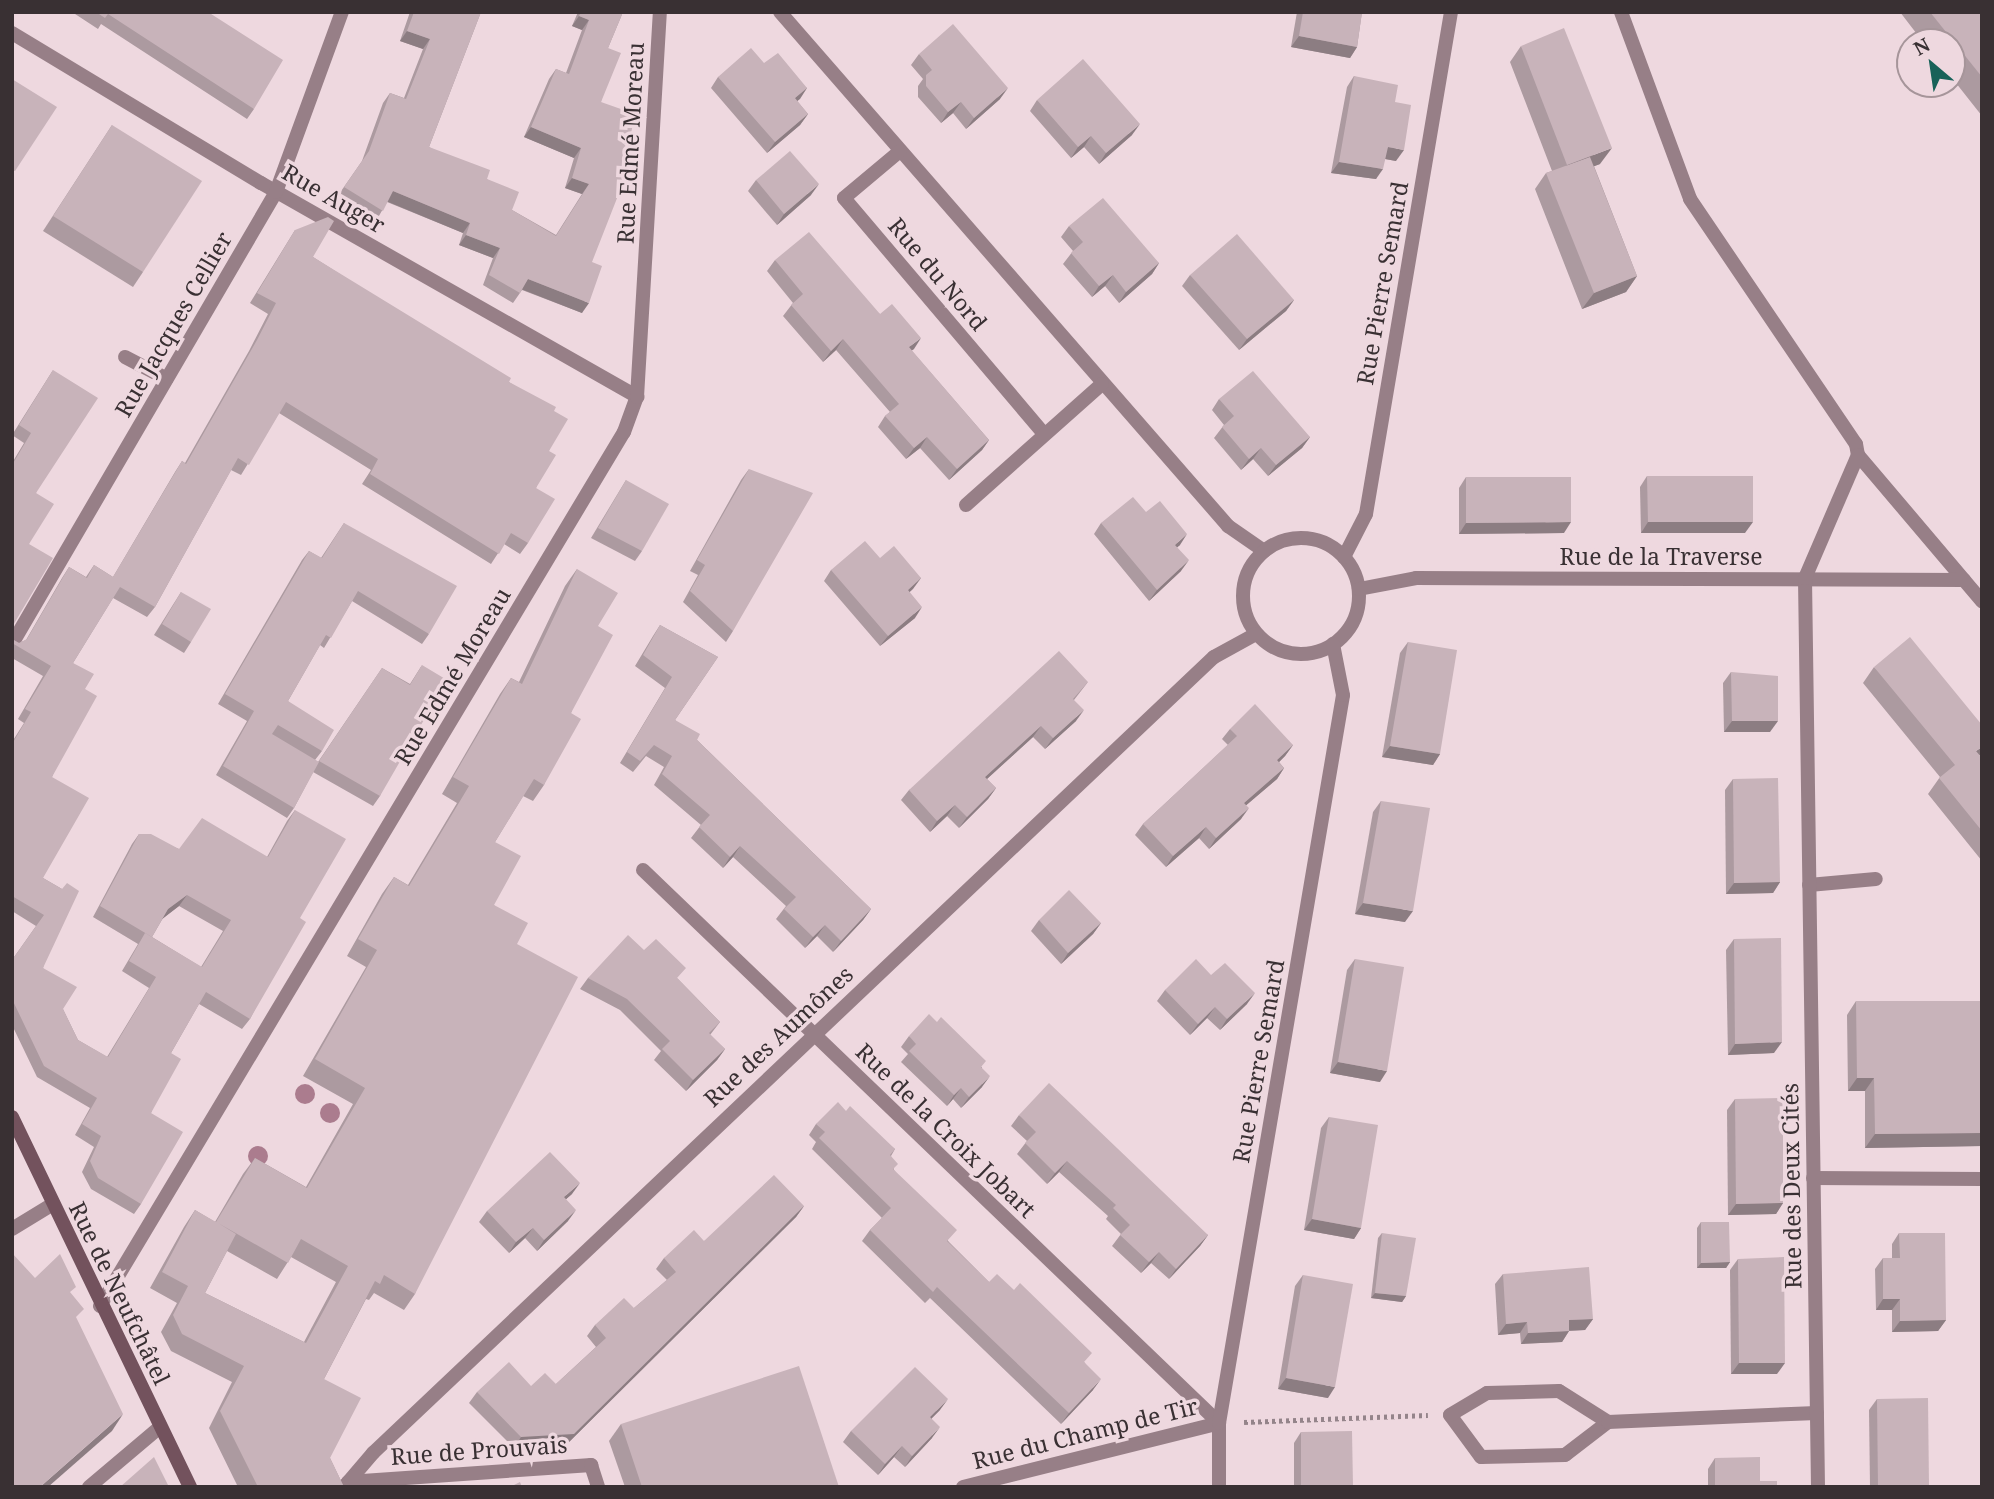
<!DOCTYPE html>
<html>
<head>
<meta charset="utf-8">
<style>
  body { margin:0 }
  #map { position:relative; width:1994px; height:1499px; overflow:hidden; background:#eed8df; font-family:"Noto Serif",serif }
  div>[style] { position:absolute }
  .path>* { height:4.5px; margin-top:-2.25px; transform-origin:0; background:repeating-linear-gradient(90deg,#94848a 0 3.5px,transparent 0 7px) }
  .lane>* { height:14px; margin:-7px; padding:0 7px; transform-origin:7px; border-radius:7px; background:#977f87 }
  .street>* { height:14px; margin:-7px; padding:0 7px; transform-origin:7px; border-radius:7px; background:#977f87 }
  .street>.ring { margin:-7px; padding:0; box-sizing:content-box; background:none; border:14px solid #977f87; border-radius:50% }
  .secondary>* { height:14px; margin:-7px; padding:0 7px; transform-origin:7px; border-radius:7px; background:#73525d }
  .trees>* { width:20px; height:20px; margin:-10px; border-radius:50%; background:#ab7c8e }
  .wall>* { inset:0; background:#ac9aa0 }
  .shaded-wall>* { inset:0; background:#8c7d82 }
  .building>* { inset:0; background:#c8b3ba }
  span { translate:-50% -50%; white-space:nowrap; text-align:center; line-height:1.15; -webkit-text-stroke:7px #eed8df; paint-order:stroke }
  .street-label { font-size:23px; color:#393033 }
  .frame { position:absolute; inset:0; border:14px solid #393033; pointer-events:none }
  .north { position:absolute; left:1896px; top:28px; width:70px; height:70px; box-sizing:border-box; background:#eed8df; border:2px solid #a6959a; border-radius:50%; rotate:331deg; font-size:19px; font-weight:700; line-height:28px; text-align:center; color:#393033 }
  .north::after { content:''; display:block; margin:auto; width:24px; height:32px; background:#186259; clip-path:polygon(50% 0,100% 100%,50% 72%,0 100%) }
</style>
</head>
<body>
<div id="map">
  <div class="path">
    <div style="left:1244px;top:1422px;width:184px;rotate:-2.2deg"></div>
  </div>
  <div class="lane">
    <div style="left:125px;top:357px;width:47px;rotate:27.6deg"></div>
    <div style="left:1809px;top:885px;width:67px;rotate:-5.1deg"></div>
  </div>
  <div class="street">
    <div style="left:780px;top:12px;width:682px;rotate:48.92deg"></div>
    <div style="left:1228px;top:526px;width:44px;rotate:34.8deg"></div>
    <div style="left:1621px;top:12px;width:199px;rotate:69.7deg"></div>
    <div style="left:1690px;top:199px;width:296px;rotate:55.9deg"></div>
    <div style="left:1856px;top:444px;width:11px;rotate:80deg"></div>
    <div style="left:1858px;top:455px;width:192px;rotate:49.7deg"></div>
    <div style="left:12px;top:33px;width:291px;rotate:31.1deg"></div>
    <div style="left:261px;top:183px;width:433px;rotate:29.6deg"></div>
    <div style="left:900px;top:151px;width:73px;rotate:140deg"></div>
    <div style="left:844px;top:198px;width:309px;rotate:49.7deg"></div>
    <div style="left:966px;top:505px;width:182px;rotate:-41.7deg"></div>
    <div class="ring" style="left:1243px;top:538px;width:102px;height:102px"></div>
    <div style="left:1344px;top:557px;width:48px;rotate:-62.9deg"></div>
    <div style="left:1366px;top:514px;width:509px;rotate:-80.39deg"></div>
    <div style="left:1359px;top:589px;width:58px;rotate:-10.9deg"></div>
    <div style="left:1416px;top:578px;width:548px;rotate:0.21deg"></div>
    <div style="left:12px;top:644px;width:523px;rotate:-59.71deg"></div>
    <div style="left:276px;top:192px;width:192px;rotate:-69.9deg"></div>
    <div style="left:643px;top:870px;width:798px;rotate:43.83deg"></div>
    <div style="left:1813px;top:1178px;width:169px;rotate:0.3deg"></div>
    <div style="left:12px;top:1229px;width:48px;rotate:-31.4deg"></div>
    <div style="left:100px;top:1306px;width:1019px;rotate:-59.06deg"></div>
    <div style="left:624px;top:432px;width:37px;rotate:-70deg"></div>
    <div style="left:637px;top:397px;width:386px;rotate:-86.6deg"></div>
    <div style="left:1608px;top:1422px;width:54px;rotate:142.5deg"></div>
    <div style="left:1565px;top:1455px;width:84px;rotate:178.6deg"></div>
    <div style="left:1481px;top:1457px;width:52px;rotate:-126.4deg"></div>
    <div style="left:1450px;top:1415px;width:43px;rotate:-30.7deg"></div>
    <div style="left:1487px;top:1393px;width:72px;rotate:-1.6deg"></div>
    <div style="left:1559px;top:1391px;width:58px;rotate:32.3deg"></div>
    <div style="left:1608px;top:1422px;width:209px;rotate:-2.5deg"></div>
    <div style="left:348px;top:1482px;width:244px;rotate:-4deg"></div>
    <div style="left:591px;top:1465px;width:23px;rotate:72deg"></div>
    <div style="left:89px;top:1487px;width:93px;rotate:-40.2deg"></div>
    <div style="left:344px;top:1487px;width:45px;rotate:-49.5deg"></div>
    <div style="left:373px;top:1453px;width:1158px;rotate:-43.43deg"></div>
    <div style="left:1214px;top:657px;width:48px;rotate:-28.7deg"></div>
    <div style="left:963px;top:1487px;width:264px;rotate:-14deg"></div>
    <div style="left:1219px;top:1487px;width:64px;rotate:-90deg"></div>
    <div style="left:1219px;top:1423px;width:738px;rotate:-80.33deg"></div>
    <div style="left:1343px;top:695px;width:52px;rotate:-101.1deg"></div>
    <div style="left:1818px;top:1487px;width:909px;rotate:-90.82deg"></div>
    <div style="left:1805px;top:578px;width:134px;rotate:-66.7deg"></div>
  </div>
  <div class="secondary">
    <div style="left:12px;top:1117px;width:411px;rotate:64.3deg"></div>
  </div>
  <div class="trees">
    <div style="left:305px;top:1094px"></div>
    <div style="left:330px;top:1113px"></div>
    <div style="left:258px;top:1156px"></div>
  </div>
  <div class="wall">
    <div style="clip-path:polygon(72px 12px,208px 12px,254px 109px,247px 119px,101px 24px,98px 29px)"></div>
    <div style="clip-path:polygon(410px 12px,481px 12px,429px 147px,487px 179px,512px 210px,556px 235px,582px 194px,565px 188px,574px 158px,524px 137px,549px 79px,556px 69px,566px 73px,582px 30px,572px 26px,578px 12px,623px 12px,608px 48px,601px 102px,592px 262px,582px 313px,522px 290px,513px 303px,483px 285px,493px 258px,459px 245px,463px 233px,387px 202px,376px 221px,337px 197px,362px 161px,383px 103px,390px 93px,404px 98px,423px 49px,400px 41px)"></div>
    <div style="clip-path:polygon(1297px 12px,1362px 12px,1357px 47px,1350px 58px,1291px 47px)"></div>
    <div style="clip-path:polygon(1900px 12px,1982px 12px,1982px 116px,1952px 78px,1952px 42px,1923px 42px)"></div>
    <div style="clip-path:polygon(1521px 46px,1600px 164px,1594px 166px,1637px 276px,1626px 292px,1582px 309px,1535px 189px,1546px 173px,1552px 171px,1510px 62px)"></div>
    <div style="clip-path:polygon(919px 54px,1000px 99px,966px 129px,953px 113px,941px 123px,918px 97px,918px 86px,923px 79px,911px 65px)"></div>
    <div style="clip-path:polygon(764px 63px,807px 88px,797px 101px,808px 114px,800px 125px,767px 153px,711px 88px,718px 77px)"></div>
    <div style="clip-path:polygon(1354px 76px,1395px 102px,1396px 161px,1385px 159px,1376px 179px,1331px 173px,1347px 87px)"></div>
    <div style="clip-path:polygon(1037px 100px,1132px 135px,1099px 164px,1084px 147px,1071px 158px,1030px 111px)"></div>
    <div style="clip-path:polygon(112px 125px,143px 272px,133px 287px,43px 231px)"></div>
    <div style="clip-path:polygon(756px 180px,811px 195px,777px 225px,748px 191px)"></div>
    <div style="clip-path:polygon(1069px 226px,1159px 263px,1152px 274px,1119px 303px,1105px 286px,1092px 297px,1063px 264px,1073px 251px,1061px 237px)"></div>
    <div style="clip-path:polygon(evenodd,295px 230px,313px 257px,554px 411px,549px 451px,536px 488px,528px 543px,520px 554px,504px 544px,491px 564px,362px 484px,371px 470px,279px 413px,241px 475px,231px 470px,155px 607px,147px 617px,113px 598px,73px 663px,85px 689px,52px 777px,43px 878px,62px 889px,43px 968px,78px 1040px,107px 1057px,149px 988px,122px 971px,138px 944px,93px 917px,132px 844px,139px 834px,179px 849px,267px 857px,287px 821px,295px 810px,300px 918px,250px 1019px,242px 1029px,199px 1004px,171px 1053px,151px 1113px,141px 1204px,134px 1214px,91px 1189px,82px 1172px,94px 1147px,75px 1135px,90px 1108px,37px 1077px,12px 1025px,12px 960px,36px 926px,12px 911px,12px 742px,24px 723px,18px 719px,43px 676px,12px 658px,12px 639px,19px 643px,26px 640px,62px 578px,69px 567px,86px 577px,94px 565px,113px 577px,175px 472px,182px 461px,185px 463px,249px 351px,268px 314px,250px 303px,295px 230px,179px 906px,223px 931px,201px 967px,152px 937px,163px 918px,179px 906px)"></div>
    <div style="clip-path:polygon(775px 260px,880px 314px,914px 349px,911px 350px,989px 440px,982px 450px,949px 480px,920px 448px,906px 459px,878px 427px,885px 416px,890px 412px,836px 350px,823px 362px,783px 316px,793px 303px,767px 271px)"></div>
    <div style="clip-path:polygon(1190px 275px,1294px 300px,1286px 311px,1239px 350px,1182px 286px)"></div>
    <div style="clip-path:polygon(53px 370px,29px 544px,12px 627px,12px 463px,24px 443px,12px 435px)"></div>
    <div style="clip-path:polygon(1219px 399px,1310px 437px,1302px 448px,1268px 476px,1253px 459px,1241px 470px,1214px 438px,1224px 425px,1212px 410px)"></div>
    <div style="clip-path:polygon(749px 469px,733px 631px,726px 642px,683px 602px,698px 575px,690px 571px,741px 480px)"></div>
    <div style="clip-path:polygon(1647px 476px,1745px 533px,1641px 533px,1640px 487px)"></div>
    <div style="clip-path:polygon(1466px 477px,1564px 533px,1459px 534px,1459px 488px)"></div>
    <div style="clip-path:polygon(626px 480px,642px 551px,635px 561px,591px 538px)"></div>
    <div style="clip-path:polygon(1146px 512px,1180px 545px,1177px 547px,1181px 571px,1149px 601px,1094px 534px,1101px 523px)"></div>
    <div style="clip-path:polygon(344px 523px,429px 634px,422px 644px,352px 601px,324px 648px,320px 645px,288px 701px,322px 751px,315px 760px,318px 762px,382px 668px,410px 684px,422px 665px,380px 796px,373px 806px,313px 772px,294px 808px,287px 818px,216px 775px,247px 721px,218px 704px,302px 560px,309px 551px,321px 558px)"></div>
    <div style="clip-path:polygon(880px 558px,921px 578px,909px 592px,915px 618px,880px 646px,824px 581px,831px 570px)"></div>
    <div style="clip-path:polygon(evenodd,577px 569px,598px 626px,571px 713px,544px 785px,533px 801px,523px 796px,495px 842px,494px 905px,517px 944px,415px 1294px,404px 1310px,374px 1293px,369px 1300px,366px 1299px,324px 1379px,330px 1458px,344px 1487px,238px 1487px,209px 1428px,232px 1382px,171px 1351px,161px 1332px,177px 1303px,150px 1288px,184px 1227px,195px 1210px,215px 1222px,243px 1174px,255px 1158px,306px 1187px,353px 1104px,303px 1076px,366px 967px,347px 956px,382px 894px,394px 877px,408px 885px,457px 803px,442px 794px,500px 694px,511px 678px,519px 682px,565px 586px,577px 569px,227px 1251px,277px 1279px,291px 1257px,336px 1282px,304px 1342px,205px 1293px,227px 1251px)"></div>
    <div style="clip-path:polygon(181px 592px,191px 642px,184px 653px,154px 635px)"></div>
    <div style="clip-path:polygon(660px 625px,718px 657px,675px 720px,697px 740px,871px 909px,863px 920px,833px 952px,817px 936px,805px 948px,776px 919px,786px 906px,733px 857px,723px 868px,691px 838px,701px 825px,654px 785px,664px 767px,646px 756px,633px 772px,620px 763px,665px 688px,635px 666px,653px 636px)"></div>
    <div style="clip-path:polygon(1408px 642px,1440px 754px,1433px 765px,1382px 757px,1400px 653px)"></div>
    <div style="clip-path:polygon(1874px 667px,1982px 758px,1982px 861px,1928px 794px,1940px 777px,1863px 683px)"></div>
    <div style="clip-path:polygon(1731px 672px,1770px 732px,1724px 732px,1723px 683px)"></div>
    <div style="clip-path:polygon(1088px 682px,1074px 700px,1076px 721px,1045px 749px,1033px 737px,987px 779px,996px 788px,988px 799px,959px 828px,947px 816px,930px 832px,901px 800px,909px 790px)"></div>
    <div style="clip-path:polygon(1230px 729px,1293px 745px,1285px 756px,1279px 762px,1284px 768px,1277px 779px,1246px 805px,1241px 819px,1209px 849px,1199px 838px,1166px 867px,1135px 835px,1143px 824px,1228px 745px,1222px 739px)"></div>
    <div style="clip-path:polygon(1733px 779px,1780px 882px,1773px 893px,1726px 894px,1725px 790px)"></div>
    <div style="clip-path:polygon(1381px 801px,1405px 922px,1355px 914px,1373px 812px)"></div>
    <div style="clip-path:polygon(1039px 920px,1101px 923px,1093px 934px,1061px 964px,1031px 931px)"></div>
    <div style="clip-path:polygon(1734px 939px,1774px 1053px,1728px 1055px,1726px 950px)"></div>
    <div style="clip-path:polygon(644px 950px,678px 979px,720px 1022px,710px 1035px,725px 1049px,717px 1060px,686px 1091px,654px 1060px,661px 1051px,620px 1010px,580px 989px,588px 978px)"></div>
    <div style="clip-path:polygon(1355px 959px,1380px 1082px,1330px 1073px,1347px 970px)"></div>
    <div style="clip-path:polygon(1211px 975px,1247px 1004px,1220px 1030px,1207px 1018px,1190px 1035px,1157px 1001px,1165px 990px)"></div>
    <div style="clip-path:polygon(1856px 1001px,1982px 1001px,1982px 1146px,1865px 1148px,1865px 1091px,1848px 1091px,1847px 1015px)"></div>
    <div style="clip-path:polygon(909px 1036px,982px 1067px,982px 1087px,961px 1108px,953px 1099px,947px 1106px,901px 1062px,908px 1054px,901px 1047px)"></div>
    <div style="clip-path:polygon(1735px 1099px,1783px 1203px,1776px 1214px,1728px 1215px,1727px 1110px)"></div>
    <div style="clip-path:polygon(846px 1111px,895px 1149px,891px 1156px,894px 1170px,949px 1242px,989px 1282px,1085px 1363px,1093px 1390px,1061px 1424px,930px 1298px,925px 1303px,862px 1241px,870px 1230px,882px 1218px,812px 1149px,816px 1142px,809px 1135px,816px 1124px)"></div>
    <div style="clip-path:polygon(1019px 1115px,1208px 1235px,1200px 1246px,1169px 1279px,1151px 1263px,1141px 1273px,1112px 1246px,1121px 1234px,1106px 1219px,1108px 1216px,1059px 1172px,1047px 1184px,1017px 1154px,1027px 1141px,1011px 1126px)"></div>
    <div style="clip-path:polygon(1329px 1117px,1361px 1228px,1354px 1239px,1304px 1230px,1321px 1128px)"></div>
    <div style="clip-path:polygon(572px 1194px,566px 1199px,568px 1221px,537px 1251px,525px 1238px,509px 1253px,479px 1222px,487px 1211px)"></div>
    <div style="clip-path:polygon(804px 1206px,796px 1217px,566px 1445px,514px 1448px,469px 1403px,477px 1392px,556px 1384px,596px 1347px,587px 1336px,595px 1325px,634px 1308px,667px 1280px,656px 1269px,664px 1258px,704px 1241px)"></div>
    <div style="clip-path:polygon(1701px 1222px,1730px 1262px,1726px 1268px,1697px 1268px,1697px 1228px)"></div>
    <div style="clip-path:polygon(1382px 1233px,1406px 1296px,1402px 1302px,1371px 1298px,1378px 1238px)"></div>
    <div style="clip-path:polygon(1899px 1233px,1946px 1320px,1938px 1331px,1892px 1332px,1892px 1310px,1876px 1310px,1875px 1269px,1883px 1258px,1892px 1258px,1892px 1244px)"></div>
    <div style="clip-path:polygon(1738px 1259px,1777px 1374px,1731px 1374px,1730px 1270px)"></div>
    <div style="clip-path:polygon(1503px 1274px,1593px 1319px,1585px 1330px,1569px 1331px,1562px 1342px,1521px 1344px,1520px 1333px,1498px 1335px,1495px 1284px)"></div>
    <div style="clip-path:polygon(1303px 1275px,1328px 1398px,1278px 1389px,1295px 1286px)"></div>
    <div style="clip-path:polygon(1877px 1399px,1929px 1487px,1870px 1487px,1869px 1410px)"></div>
    <div style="clip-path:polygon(940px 1410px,932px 1418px,932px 1438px,905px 1467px,894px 1457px,878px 1475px,843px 1442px,851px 1431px)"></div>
    <div style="clip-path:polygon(621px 1424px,839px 1487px,625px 1487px,609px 1441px)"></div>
    <div style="clip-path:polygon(1301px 1432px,1353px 1487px,1294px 1487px,1294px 1443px)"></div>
    <div style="clip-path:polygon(1715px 1458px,1760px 1481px,1777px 1487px,1708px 1487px,1708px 1469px)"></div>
  </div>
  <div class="shaded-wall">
    <div style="clip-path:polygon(579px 16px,589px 20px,582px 30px,572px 26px)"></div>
    <div style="clip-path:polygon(407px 31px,430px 39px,423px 49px,400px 41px)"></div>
    <div style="clip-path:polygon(1299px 36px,1357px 47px,1350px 58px,1291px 47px)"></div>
    <div style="clip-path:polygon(807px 88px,800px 99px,787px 109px,795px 98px)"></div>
    <div style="clip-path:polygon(1008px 88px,1000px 99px,966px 129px,974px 118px)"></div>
    <div style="clip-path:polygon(961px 102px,953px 113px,941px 123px,948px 112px)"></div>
    <div style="clip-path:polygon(808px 114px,800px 125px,767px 153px,775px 142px)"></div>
    <div style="clip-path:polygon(1140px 124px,1132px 135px,1099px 164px,1106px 153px)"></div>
    <div style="clip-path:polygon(531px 127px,581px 148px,574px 158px,524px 137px)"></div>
    <div style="clip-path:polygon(1091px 136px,1084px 147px,1071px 158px,1078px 147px)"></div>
    <div style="clip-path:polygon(1388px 147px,1404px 150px,1396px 161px,1380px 158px)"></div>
    <div style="clip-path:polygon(1612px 148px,1600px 164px,1556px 181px,1567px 165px)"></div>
    <div style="clip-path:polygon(1339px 162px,1383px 169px,1376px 179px,1331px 173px)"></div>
    <div style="clip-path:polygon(572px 178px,589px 184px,582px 194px,565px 188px)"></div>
    <div style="clip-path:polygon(819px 184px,811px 195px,777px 225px,784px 214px)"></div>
    <div style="clip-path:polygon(393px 191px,470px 223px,463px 233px,386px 201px)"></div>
    <div style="clip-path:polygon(466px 235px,500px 248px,493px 258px,459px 245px)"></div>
    <div style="clip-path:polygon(1159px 263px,1152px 274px,1119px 303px,1126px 292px)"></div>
    <div style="clip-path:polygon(1113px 275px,1105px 286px,1092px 297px,1099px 286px)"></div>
    <div style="clip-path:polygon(1637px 276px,1626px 292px,1582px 309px,1594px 293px)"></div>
    <div style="clip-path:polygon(528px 279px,589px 303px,582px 313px,521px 289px)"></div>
    <div style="clip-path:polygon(1294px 300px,1286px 311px,1239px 350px,1247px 339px)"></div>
    <div style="clip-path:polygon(921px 338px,914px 349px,901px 358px,909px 347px)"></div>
    <div style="clip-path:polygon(843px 339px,836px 350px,823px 362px,831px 351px)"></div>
    <div style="clip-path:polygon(927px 437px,920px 448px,906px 459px,914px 448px)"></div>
    <div style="clip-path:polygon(1310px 437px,1302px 448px,1268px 476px,1276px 465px)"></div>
    <div style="clip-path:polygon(989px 440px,982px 450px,949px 480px,957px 469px)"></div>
    <div style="clip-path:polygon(1261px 448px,1253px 459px,1241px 470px,1249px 459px)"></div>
    <div style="clip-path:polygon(1571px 522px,1564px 533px,1459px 534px,1466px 523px)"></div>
    <div style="clip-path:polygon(1648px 522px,1753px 522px,1745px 533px,1641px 533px)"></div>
    <div style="clip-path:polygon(1187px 534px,1180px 545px,1167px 556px,1175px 545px)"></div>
    <div style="clip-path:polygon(1189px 560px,1181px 571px,1149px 601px,1157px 590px)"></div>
    <div style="clip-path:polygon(921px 578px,913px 589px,900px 601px,908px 590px)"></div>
    <div style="clip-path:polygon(922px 607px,915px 618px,880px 646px,888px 636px)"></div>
    <div style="clip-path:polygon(1084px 710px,1076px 721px,1045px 749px,1053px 738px)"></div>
    <div style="clip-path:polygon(1732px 721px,1778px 721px,1770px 732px,1724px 732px)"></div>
    <div style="clip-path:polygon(1041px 726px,1033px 737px,977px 788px,985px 777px)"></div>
    <div style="clip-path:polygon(1293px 745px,1285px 756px,1270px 771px,1277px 760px)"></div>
    <div style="clip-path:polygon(1390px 746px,1440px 754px,1433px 765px,1382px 757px)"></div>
    <div style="clip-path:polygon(1982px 747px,1982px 753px,1965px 768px,1976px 751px)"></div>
    <div style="clip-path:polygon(1284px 768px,1277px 779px,1236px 814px,1244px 803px)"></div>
    <div style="clip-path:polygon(996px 788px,988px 799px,959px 828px,967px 817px)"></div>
    <div style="clip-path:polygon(955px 805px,947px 816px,930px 832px,937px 821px)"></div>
    <div style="clip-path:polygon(1249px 808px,1241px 819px,1209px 849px,1216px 838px)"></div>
    <div style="clip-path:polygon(1206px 827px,1199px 838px,1166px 867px,1173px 856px)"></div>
    <div style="clip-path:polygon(740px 846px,733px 857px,723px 868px,730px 857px)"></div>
    <div style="clip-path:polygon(1780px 882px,1773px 893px,1726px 894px,1734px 883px)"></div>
    <div style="clip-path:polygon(187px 895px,179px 906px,161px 920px,168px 909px)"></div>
    <div style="clip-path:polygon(1363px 903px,1413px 911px,1405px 922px,1355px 914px)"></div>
    <div style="clip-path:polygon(871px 909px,863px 920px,833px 952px,841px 941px)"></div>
    <div style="clip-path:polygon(1101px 923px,1093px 934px,1061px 964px,1068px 953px)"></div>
    <div style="clip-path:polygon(825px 925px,817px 936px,805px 948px,813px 937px)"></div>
    <div style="clip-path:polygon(1255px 993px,1247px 1004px,1220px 1030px,1227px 1019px)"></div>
    <div style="clip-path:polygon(1215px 1007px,1207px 1018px,1190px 1035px,1198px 1024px)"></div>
    <div style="clip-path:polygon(1782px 1042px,1774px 1053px,1728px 1055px,1735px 1044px)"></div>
    <div style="clip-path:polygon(725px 1049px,717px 1060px,686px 1091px,693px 1080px)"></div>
    <div style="clip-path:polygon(1338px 1062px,1387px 1071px,1380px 1082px,1330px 1073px)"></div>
    <div style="clip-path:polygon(990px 1076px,982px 1087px,961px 1108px,969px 1097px)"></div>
    <div style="clip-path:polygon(1857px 1078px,1874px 1078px,1865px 1091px,1848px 1091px)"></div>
    <div style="clip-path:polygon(961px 1088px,953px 1099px,947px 1106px,954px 1095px)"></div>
    <div style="clip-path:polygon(1982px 1133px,1982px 1146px,1865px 1148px,1875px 1134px)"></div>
    <div style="clip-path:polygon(1067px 1161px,1059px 1172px,1047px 1184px,1055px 1173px)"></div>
    <div style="clip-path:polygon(580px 1183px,572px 1194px,556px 1208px,564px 1197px)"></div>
    <div style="clip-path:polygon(1783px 1203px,1776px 1214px,1728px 1215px,1736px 1204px)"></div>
    <div style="clip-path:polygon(804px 1206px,796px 1217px,566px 1445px,514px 1448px,521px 1437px)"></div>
    <div style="clip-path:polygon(576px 1210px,568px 1221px,537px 1251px,544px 1240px)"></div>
    <div style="clip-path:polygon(1312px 1219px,1361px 1228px,1354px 1239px,1304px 1230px)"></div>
    <div style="clip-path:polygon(533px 1228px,525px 1238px,509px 1253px,516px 1242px)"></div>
    <div style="clip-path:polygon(1208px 1235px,1200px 1246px,1169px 1279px,1176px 1269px)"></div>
    <div style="clip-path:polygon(1159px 1252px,1151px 1263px,1141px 1273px,1149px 1262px)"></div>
    <div style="clip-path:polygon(1730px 1262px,1726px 1268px,1697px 1268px,1701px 1263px)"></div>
    <div style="clip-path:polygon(1375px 1293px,1406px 1296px,1402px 1302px,1371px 1298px)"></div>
    <div style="clip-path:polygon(1883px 1299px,1900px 1299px,1892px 1310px,1876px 1310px)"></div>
    <div style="clip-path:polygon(1593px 1319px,1585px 1330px,1561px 1331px,1569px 1320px)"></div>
    <div style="clip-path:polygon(1946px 1320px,1938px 1331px,1892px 1332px,1900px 1321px)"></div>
    <div style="clip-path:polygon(1527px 1322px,1520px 1333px,1498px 1335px,1506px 1324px)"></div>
    <div style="clip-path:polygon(1569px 1331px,1562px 1342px,1521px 1344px,1528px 1333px)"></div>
    <div style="clip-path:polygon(1739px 1363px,1785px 1363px,1777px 1374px,1731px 1374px)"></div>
    <div style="clip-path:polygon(1286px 1378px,1335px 1387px,1328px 1398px,1278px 1389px)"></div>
    <div style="clip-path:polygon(1101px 1379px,1093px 1390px,1061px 1424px,1069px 1413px)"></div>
    <div style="clip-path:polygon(948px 1399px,940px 1410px,922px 1428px,930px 1417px)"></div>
    <div style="clip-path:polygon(123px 1414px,112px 1431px,48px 1487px,40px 1487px)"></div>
    <div style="clip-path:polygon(940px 1427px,932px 1438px,905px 1467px,912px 1456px)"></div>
    <div style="clip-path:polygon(902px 1446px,894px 1457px,878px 1475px,885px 1464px)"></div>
  </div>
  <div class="building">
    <div style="clip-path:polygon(96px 12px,208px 12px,283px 60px,254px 109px,108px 14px,105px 18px)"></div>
    <div style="clip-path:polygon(414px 12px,481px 12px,429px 147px,490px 170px,487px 179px,519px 192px,512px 210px,556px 236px,589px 184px,572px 178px,581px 148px,531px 127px,556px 69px,569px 74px,589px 20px,579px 16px,581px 12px,623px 12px,608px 48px,621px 53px,601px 102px,635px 114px,626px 158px,632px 160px,592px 262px,602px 266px,589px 303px,528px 279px,520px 293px,489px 275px,500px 248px,466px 235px,470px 223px,393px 191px,383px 211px,344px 187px,369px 151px,390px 93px,406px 99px,430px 39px,407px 31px)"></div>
    <div style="clip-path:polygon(1303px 12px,1362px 12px,1357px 47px,1299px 36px)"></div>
    <div style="clip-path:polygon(1930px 12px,1982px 12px,1982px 77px)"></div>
    <div style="clip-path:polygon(953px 24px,1008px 88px,974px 118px,961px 102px,948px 112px,926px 86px,926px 75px,932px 70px,919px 54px)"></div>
    <div style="clip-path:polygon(1564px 28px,1612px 148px,1567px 165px,1521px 46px)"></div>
    <div style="clip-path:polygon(751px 48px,764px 63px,778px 53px,807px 88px,795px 98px,808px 114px,775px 142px,718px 77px)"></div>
    <div style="clip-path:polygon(1083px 59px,1140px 124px,1106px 153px,1091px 136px,1078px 147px,1037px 100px)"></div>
    <div style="clip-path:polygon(1354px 76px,1398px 85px,1395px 102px,1411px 105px,1404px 150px,1388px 147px,1383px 169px,1339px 162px)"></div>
    <div style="clip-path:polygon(12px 79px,57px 107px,15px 171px,12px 170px)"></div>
    <div style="clip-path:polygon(112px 125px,202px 181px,143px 272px,53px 216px)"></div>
    <div style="clip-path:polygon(790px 151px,819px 184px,784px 214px,756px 180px)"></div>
    <div style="clip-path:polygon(1590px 157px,1637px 276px,1594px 293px,1546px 173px)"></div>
    <div style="clip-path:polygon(1103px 198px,1159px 263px,1126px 292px,1113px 275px,1099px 286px,1071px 253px,1083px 242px,1069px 226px)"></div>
    <div style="clip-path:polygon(328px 217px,334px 221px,313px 257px,511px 378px,509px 382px,556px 407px,554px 411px,568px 419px,549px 451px,556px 455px,536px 488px,555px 499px,528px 543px,511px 533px,499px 554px,370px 474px,378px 459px,286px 402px,249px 465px,238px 458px,155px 607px,120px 587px,73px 663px,94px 674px,85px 689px,97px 696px,52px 777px,89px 798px,43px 878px,62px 889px,67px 883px,79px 891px,43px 968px,77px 987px,63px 1009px,78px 1040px,108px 1057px,156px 977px,129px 961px,145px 933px,202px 967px,231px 920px,187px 895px,168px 909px,152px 937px,100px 906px,139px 834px,151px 834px,179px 849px,202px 818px,268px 857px,295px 810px,346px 839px,300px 918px,306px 922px,250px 1019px,206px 992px,171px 1053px,181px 1059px,151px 1113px,183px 1132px,141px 1204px,98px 1178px,90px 1161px,101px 1136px,82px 1124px,97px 1098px,44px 1066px,12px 999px,12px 960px,44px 915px,12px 896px,12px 744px,31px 712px,25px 709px,51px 666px,12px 643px,12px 639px,19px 643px,27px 639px,69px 567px,87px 578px,94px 565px,113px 577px,182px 461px,186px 464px,257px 340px,276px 303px,257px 293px,295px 230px)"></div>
    <div style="clip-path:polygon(809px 232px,880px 314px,892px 304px,921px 338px,909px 347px,989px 440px,957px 469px,927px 437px,914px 448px,885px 416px,899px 404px,843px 339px,831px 351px,791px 305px,803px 294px,775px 260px)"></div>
    <div style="clip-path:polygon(1237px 234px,1294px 300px,1247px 339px,1190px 275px)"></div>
    <div style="clip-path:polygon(53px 370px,98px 398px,36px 493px,54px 504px,29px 544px,53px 558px,12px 627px,12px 465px,31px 433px,19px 425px)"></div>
    <div style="clip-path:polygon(1253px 371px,1310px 437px,1276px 465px,1261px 448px,1249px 459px,1222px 427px,1234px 416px,1219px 399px)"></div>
    <div style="clip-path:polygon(749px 469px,813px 493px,733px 631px,690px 591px,705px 565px,697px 560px)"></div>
    <div style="clip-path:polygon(1647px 476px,1753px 476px,1753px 522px,1648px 522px)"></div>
    <div style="clip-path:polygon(1466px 477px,1571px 477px,1571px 522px,1466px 523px)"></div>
    <div style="clip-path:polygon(626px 480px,669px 504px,642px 551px,598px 528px)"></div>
    <div style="clip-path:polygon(1133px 497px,1146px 512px,1160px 501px,1187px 534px,1175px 545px,1189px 560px,1157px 590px,1101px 523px)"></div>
    <div style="clip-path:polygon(344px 523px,457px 586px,429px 634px,358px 591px,331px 638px,326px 635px,288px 701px,334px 730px,322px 751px,278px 725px,272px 734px,319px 762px,294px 808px,223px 766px,254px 711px,225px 694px,309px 551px,322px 558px)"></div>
    <div style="clip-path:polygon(865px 541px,880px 558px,894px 546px,921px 578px,908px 590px,922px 607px,888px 636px,831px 570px)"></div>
    <div style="clip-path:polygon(evenodd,577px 569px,618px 593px,598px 626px,613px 635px,571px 713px,581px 719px,544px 785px,534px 779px,495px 842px,521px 856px,494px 905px,528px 923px,517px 944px,578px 977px,415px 1294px,384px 1275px,380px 1284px,375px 1281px,324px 1379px,361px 1398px,330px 1458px,344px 1487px,258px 1487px,220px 1411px,244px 1366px,182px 1334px,173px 1315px,188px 1286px,162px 1272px,195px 1210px,216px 1222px,255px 1158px,307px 1188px,365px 1088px,315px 1059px,377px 950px,358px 939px,394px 877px,409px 886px,469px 786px,453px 777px,511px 678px,522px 684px,577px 569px,218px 1223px,288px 1263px,301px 1239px,348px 1266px,306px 1343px,205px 1293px,236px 1234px,218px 1223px)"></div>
    <div style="clip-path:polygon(181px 592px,211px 609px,191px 642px,162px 624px)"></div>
    <div style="clip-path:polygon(660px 625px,718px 657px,675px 720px,700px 734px,697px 740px,871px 909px,841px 941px,825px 925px,813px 937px,784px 909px,796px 897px,740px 846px,730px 857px,699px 827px,710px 815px,662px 774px,672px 756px,654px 745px,640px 761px,627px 752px,672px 677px,643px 655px)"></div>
    <div style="clip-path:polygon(1910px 637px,1982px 725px,1982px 747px,1976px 751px,1982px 758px,1982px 831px,1939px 778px,1955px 765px,1874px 667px)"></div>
    <div style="clip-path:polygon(1408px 642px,1457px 650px,1440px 754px,1390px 746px)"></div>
    <div style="clip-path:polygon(1059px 651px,1088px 682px,1073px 699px,1084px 710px,1053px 738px,1041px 726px,985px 777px,996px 788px,967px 817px,955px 805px,937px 821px,909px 790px)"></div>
    <div style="clip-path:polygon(422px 665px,447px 680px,380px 796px,319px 761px,382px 668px,410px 685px)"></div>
    <div style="clip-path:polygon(1731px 672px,1778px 676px,1778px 721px,1732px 721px)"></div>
    <div style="clip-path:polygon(1255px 704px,1293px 745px,1277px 760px,1284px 768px,1244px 803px,1249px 808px,1216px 838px,1206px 827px,1173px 856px,1143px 824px,1237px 736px,1230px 729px)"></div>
    <div style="clip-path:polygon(1778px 778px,1780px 882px,1734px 883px,1733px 779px)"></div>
    <div style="clip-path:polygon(1381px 801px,1430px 808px,1413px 911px,1363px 903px)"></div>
    <div style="clip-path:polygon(1069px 890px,1101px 923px,1068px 953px,1039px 920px)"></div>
    <div style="clip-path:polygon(628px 935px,644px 950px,656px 939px,686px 968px,677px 978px,720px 1022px,709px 1033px,725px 1049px,693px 1080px,662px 1049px,670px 1041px,627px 999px,588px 978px)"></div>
    <div style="clip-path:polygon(1781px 938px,1782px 1042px,1735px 1044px,1734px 939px)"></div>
    <div style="clip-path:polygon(1196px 959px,1211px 975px,1225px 963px,1255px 993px,1227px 1019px,1215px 1007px,1198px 1024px,1165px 990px)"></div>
    <div style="clip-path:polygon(1355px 959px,1404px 967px,1387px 1071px,1338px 1062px)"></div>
    <div style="clip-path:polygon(1856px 1001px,1982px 1001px,1982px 1133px,1875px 1134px,1874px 1078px,1857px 1078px)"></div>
    <div style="clip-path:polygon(929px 1014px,937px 1022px,941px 1017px,986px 1061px,981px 1067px,990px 1076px,969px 1097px,961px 1088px,954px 1095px,909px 1051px,916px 1044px,909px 1036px)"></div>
    <div style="clip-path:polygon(1049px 1083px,1208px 1235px,1176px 1269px,1159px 1252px,1149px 1262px,1120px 1235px,1130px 1225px,1113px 1208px,1116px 1205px,1067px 1161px,1055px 1173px,1025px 1143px,1036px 1132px,1019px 1115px)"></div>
    <div style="clip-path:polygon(1783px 1098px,1783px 1203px,1736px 1204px,1735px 1099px)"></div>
    <div style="clip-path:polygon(838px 1102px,846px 1111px,850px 1106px,895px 1149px,890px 1155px,898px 1164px,893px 1169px,957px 1230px,947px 1241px,989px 1282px,997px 1274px,1014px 1290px,1020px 1283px,1092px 1353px,1084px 1362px,1101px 1379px,1069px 1413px,937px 1287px,933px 1292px,870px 1230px,891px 1208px,819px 1138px,825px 1132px,816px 1124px)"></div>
    <div style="clip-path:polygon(1329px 1117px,1378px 1125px,1361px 1228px,1312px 1219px)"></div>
    <div style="clip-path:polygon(550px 1152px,580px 1183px,564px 1197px,576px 1210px,544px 1240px,533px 1228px,516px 1242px,487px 1211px)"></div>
    <div style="clip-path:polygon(774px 1175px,804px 1206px,574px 1434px,521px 1437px,477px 1392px,509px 1362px,531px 1386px,545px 1373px,556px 1384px,606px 1338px,595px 1325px,624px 1298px,634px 1308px,676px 1272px,664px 1258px,694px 1230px,704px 1241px)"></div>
    <div style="clip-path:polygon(1701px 1222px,1729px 1222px,1730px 1262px,1701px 1263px)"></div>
    <div style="clip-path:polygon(1382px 1233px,1416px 1238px,1406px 1296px,1375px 1293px)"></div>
    <div style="clip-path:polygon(1899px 1233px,1945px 1233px,1946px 1320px,1900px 1321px,1900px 1299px,1883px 1299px,1883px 1258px,1900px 1258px)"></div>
    <div style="clip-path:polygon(12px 1253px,35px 1278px,60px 1254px,76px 1287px,70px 1292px,84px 1309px,76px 1317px,123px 1414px,40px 1487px,12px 1487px)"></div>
    <div style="clip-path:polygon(1784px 1257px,1785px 1363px,1739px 1363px,1738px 1259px)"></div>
    <div style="clip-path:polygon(1589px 1267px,1593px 1319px,1569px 1320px,1569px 1331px,1550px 1332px,1528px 1333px,1527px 1322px,1506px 1324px,1503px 1274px)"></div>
    <div style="clip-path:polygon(1303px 1275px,1353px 1284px,1335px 1387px,1286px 1378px)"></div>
    <div style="clip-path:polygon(799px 1366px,839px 1487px,642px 1487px,621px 1424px)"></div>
    <div style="clip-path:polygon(915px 1367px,948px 1399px,930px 1417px,940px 1427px,912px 1456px,902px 1446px,885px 1464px,851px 1431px)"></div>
    <div style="clip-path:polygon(1928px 1398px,1929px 1487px,1878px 1487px,1877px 1399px)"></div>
    <div style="clip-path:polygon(1352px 1431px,1353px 1487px,1301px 1487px,1301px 1432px)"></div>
    <div style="clip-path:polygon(154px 1457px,169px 1487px,120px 1487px)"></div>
    <div style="clip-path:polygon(1760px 1457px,1760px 1481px,1777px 1481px,1777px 1487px,1715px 1487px,1715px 1458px)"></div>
    <div style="clip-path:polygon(520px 1482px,522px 1487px,510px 1487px)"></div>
  </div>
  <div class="street-label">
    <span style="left:630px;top:143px;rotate:-87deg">Rue Edmé Moreau</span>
    <span style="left:334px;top:198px;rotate:30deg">Rue Auger</span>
    <span style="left:938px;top:274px;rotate:50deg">Rue du Nord</span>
    <span style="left:1382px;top:283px;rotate:-80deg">Rue Pierre Semard</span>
    <span style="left:173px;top:324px;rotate:-60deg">Rue Jacques Cellier</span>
    <span style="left:1661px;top:556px">Rue de la Traverse</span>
    <span style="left:452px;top:676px;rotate:-59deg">Rue Edmé Moreau</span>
    <span style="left:778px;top:1036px;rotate:-43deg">Rue des Aumônes</span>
    <span style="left:1258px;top:1061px;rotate:-80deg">Rue Pierre Semard</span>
    <span style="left:946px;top:1130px;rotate:44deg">Rue de la Croix Jobart</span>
    <span style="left:1791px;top:1186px;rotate:-91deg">Rue des Deux Cités</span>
    <span style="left:120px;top:1293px;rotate:64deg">Rue de Neufchâtel</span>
    <span style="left:1085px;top:1433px;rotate:-14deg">Rue du Champ de Tir</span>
    <span style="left:479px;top:1450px;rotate:-4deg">Rue de Prouvais</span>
  </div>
  <div class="frame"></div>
  <div class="north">N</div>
</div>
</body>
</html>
